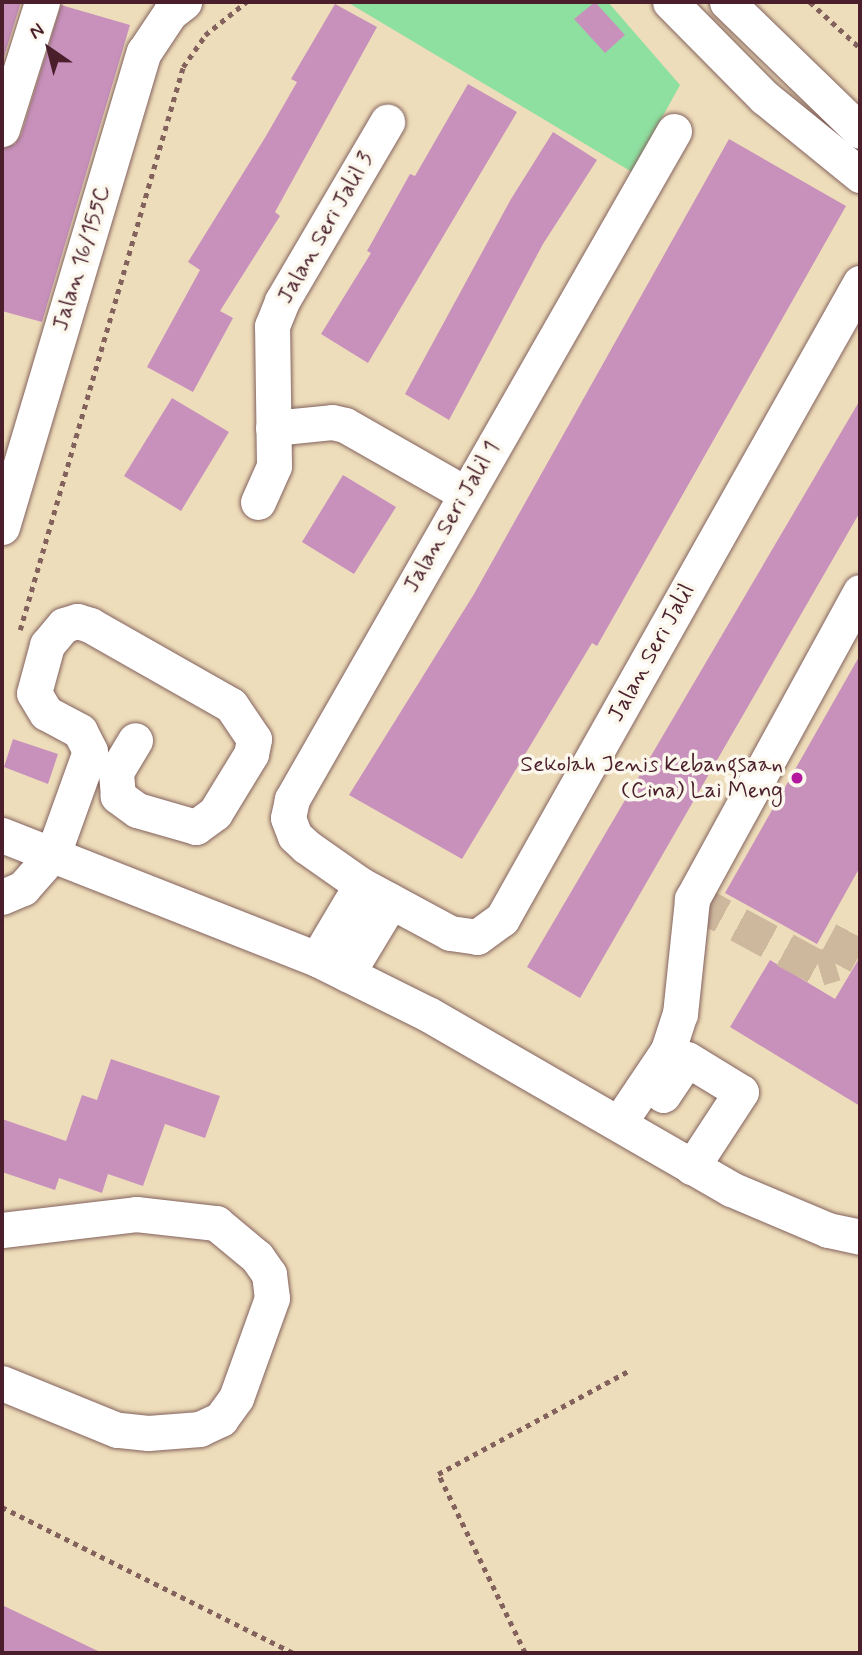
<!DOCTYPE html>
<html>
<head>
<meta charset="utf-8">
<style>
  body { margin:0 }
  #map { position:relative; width:862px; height:1655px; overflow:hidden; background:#eeddba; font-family:Mynerve,sans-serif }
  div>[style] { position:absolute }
  .green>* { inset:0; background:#8ee0a0 }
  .building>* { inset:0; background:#c791bc }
  .minor-tunnel>* { height:35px; margin-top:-17.5px; transform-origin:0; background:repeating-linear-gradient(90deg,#cdb79d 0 35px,transparent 0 53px) }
  .path>* { height:4.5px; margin-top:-2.25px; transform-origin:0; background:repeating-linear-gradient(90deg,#83625d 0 5px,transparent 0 10px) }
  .roads { filter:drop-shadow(0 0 2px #83625d) drop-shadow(0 0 2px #83625d) }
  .minor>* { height:35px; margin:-17.5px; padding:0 17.5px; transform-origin:17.5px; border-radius:17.5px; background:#fff }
  .dots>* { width:19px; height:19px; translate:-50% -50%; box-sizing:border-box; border:4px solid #fbf7ec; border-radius:50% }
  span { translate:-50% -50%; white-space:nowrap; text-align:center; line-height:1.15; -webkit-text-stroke:7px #fbf7ec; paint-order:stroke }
  .street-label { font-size:23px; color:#4a1f2b }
  .poi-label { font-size:23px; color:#4a1f2b }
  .right { translate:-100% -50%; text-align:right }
  .frame { position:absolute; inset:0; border:4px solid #4a1f2b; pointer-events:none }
  .north { position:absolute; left:14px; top:14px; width:70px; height:70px; -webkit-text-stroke:5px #fbf7ec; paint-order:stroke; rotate:325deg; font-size:19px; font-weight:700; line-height:28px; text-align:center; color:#4a1f2b }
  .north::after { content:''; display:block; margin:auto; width:24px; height:32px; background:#4a1f2b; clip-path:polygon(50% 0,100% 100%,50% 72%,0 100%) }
</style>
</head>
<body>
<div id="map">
  <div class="green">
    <div style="clip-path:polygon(347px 2px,608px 2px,680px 85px,632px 172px)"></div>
  </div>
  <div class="building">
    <div style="clip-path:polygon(2px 2px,21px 2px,2px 63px)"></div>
    <div style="clip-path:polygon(595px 2px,625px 35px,605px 53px,574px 19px)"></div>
    <div style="clip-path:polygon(335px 4px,377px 27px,275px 212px,280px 216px,220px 311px,233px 318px,193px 392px,147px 367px,200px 270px,188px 262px,266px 136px,297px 82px,291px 79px)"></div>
    <div style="clip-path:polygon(61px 5px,130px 25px,42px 322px,2px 311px,2px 149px,15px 144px,21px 135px)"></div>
    <div style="clip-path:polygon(468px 84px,517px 112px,368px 363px,321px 334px,371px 253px,367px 251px,410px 174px,415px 176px)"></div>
    <div style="clip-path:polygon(553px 132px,597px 160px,543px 244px,449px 420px,405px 394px,511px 199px)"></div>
    <div style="clip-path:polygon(729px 139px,846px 206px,597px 646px,592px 643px,462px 859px,349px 795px,474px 594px)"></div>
    <div style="clip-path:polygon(172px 398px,229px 432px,181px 511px,124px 476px)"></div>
    <div style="clip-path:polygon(860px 400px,860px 512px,580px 998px,527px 967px)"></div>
    <div style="clip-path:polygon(343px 475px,396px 507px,354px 574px,302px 542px)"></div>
    <div style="clip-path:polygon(860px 655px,860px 867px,817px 944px,725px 893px)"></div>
    <div style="clip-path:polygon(13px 739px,58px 754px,48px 784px,4px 767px)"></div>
    <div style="clip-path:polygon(860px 957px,860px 1106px,730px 1027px,770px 960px,835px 999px)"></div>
    <div style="clip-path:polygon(111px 1059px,220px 1096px,205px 1138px,165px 1124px,143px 1186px,108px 1174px,102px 1193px,59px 1178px,55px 1190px,2px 1172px,2px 1119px,66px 1141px,82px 1095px,97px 1100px)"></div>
    <div style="clip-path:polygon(2px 1605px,102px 1653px,2px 1653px)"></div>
  </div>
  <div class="minor-tunnel">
    <div style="left:692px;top:899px;width:145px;rotate:28.5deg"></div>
    <div style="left:819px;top:968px;width:17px;rotate:-17deg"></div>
    <div style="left:835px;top:963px;width:52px;rotate:-61.5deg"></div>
  </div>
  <div class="path">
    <div style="left:810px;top:2px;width:68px;rotate:42.6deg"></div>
    <div style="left:20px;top:630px;width:586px;rotate:-73.85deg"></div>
    <div style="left:183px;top:67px;width:39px;rotate:-55deg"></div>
    <div style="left:205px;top:35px;width:53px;rotate:-38.8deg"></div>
    <div style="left:2px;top:1507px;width:326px;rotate:26.6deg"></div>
    <div style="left:525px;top:1653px;width:199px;rotate:-115.9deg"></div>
    <div style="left:438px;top:1474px;width:218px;rotate:-28.4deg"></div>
  </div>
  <div class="roads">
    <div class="minor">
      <div style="left:670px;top:2px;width:134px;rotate:45.3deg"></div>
      <div style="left:764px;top:97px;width:124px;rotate:39.1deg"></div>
      <div style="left:727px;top:2px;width:185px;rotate:44.1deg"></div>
      <div style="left:2px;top:129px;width:133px;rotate:-72.5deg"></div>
      <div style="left:674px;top:131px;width:770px;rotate:119.76deg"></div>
      <div style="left:292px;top:799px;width:19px;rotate:102deg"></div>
      <div style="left:288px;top:818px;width:19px;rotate:69deg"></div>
      <div style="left:295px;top:836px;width:16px;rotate:43deg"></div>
      <div style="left:307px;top:847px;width:66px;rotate:35.1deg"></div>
      <div style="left:361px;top:885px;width:101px;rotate:28.3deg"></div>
      <div style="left:450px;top:933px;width:27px;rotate:8deg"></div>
      <div style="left:477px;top:937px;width:31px;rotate:-36deg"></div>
      <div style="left:502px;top:919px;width:730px;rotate:-60.63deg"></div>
      <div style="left:273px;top:428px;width:59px;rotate:-5.8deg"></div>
      <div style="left:332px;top:422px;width:13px;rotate:13deg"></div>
      <div style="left:345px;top:425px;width:139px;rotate:29.7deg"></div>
      <div style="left:258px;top:502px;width:39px;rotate:-66deg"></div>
      <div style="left:274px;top:466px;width:140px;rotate:-90.8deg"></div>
      <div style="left:272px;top:326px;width:27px;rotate:-68deg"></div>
      <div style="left:282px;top:301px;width:208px;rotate:-59.6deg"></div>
      <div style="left:2px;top:527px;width:496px;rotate:-73.4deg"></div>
      <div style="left:144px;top:52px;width:47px;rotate:-56.3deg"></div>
      <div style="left:170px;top:13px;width:18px;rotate:-38deg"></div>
      <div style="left:2px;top:835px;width:339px;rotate:21.5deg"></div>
      <div style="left:317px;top:959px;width:124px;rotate:26.4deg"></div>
      <div style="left:428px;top:1014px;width:350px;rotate:30deg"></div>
      <div style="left:731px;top:1189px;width:105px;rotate:22.9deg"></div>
      <div style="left:828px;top:1230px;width:33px;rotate:12deg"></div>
      <div style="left:2px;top:897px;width:23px;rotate:-23deg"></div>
      <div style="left:23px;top:888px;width:45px;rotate:-48.6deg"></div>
      <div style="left:53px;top:854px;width:109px;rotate:-70.2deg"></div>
      <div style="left:90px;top:751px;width:22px;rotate:-117deg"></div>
      <div style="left:80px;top:731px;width:38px;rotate:-152deg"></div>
      <div style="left:46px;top:713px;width:23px;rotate:-121deg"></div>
      <div style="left:34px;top:693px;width:50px;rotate:-74.8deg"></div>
      <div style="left:47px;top:645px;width:26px;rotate:-50deg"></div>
      <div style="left:64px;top:625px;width:14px;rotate:-17deg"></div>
      <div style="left:77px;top:621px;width:14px;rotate:17deg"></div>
      <div style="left:90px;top:625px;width:162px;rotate:29.6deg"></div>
      <div style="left:231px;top:705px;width:41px;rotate:55.9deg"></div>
      <div style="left:254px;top:739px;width:15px;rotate:101deg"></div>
      <div style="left:251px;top:754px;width:69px;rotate:121.4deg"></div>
      <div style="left:215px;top:813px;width:24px;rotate:144deg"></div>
      <div style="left:196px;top:827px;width:61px;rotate:-163.9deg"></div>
      <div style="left:137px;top:810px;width:24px;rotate:-144deg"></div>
      <div style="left:118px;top:796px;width:24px;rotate:-95deg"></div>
      <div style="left:116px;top:772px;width:37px;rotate:-59deg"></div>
      <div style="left:317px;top:959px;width:86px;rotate:-59.3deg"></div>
      <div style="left:347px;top:974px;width:85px;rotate:-58.9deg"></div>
      <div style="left:663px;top:1095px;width:43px;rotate:-56.3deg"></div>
      <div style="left:687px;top:1059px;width:63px;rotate:31.4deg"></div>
      <div style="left:741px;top:1092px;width:90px;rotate:123.2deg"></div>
      <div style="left:619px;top:1123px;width:88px;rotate:-56.1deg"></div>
      <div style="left:668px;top:1050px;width:38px;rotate:-72deg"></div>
      <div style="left:680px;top:1014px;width:116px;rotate:-84deg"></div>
      <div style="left:692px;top:899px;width:350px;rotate:-61.3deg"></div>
      <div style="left:2px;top:1230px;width:135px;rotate:-6.8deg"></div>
      <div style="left:136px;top:1214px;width:81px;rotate:6.4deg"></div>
      <div style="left:216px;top:1223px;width:53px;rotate:39.7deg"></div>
      <div style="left:257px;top:1257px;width:21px;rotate:55deg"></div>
      <div style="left:269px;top:1274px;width:24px;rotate:83deg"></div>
      <div style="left:272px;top:1298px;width:106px;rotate:109.8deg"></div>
      <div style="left:236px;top:1398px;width:26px;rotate:126deg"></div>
      <div style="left:221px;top:1419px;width:23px;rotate:155deg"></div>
      <div style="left:200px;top:1429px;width:52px;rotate:175.6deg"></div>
      <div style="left:148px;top:1433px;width:31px;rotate:-174deg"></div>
      <div style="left:117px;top:1430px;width:124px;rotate:-157.8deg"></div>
    </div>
  </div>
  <div class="dots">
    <div style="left:797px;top:778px;background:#b5179e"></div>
  </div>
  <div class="street-label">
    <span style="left:326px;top:228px;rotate:-60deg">Jalan Seri Jalil 3</span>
    <span style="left:82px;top:258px;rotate:-73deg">Jalan 16/155C</span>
    <span style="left:452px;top:517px;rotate:-60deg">Jalan Seri Jalil 1</span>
    <span style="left:652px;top:653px;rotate:-61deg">Jalan Seri Jalil</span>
  </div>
  <div class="poi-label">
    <span class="right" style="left:783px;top:778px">Sekolah Jenis Kebangsaan<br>(Cina) Lai Meng</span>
  </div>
  <div class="frame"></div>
  <div class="north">N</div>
</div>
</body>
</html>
